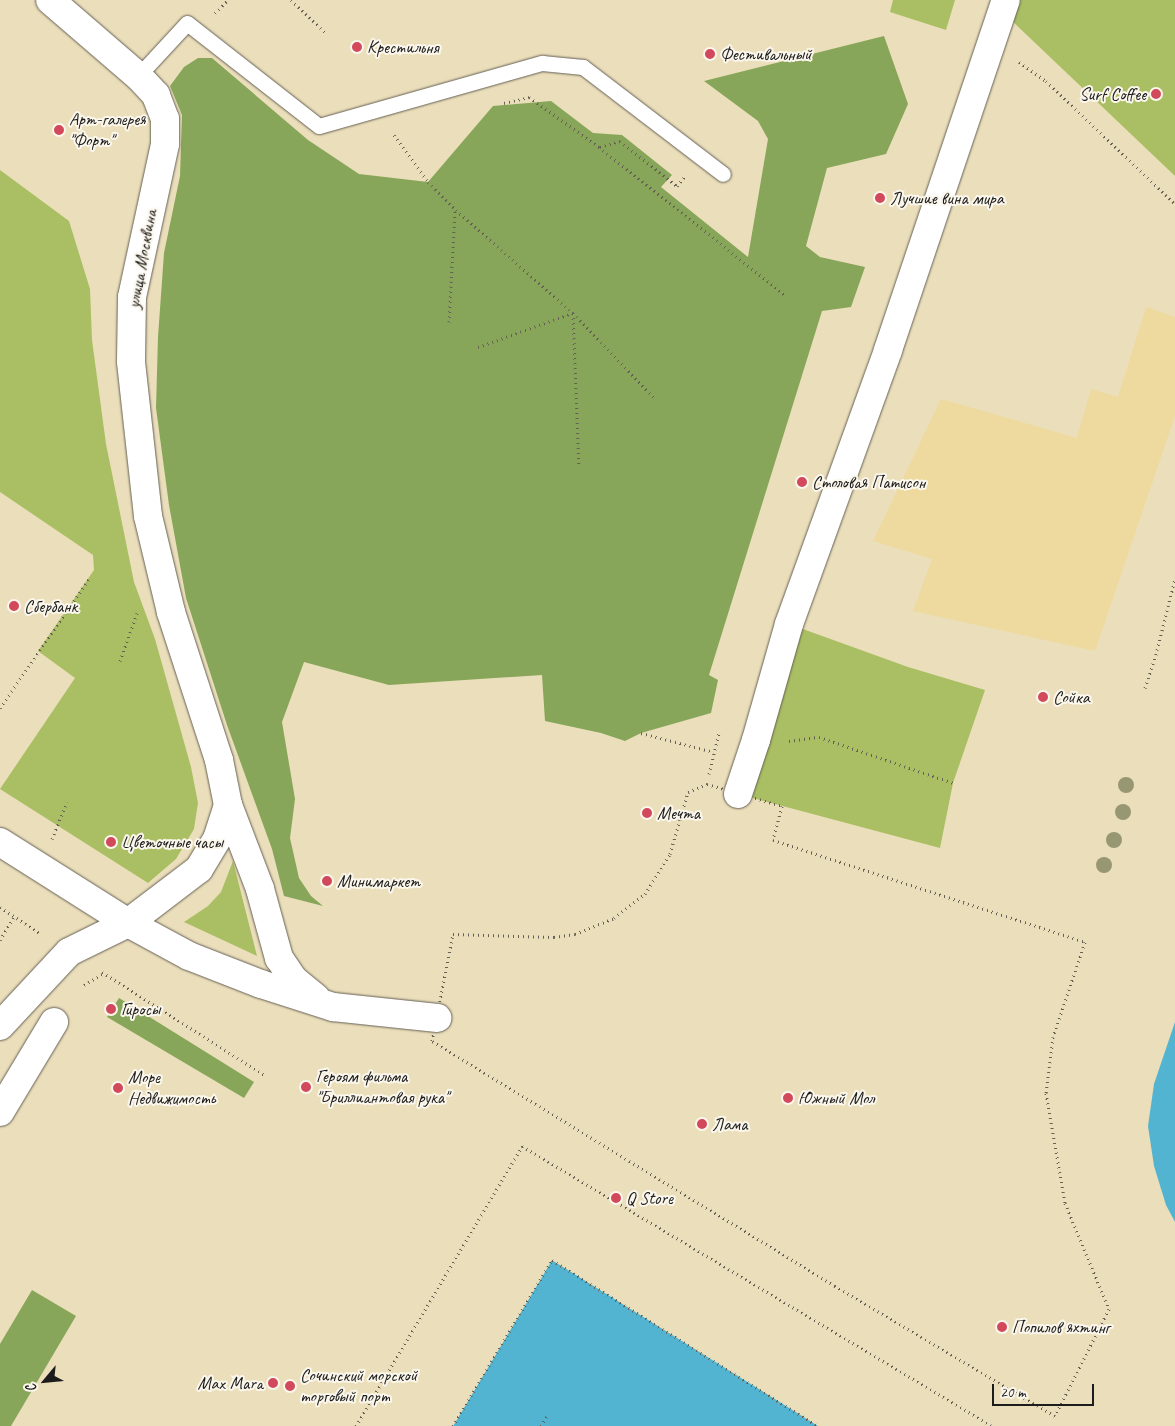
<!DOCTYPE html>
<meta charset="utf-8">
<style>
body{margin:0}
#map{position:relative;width:1175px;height:1426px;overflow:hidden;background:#ebdebb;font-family:Caveat,sans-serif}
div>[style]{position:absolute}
.green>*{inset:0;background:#aabf63}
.forest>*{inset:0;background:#87a659}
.sand>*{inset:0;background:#eeda9e}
.water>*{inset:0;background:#52b4d0}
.pier>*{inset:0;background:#ebdebb}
.path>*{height:3px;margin-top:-1.5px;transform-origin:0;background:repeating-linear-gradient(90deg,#646054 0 1px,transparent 0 5px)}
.roads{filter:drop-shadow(0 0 1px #646054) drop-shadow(0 0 1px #646054)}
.lane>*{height:15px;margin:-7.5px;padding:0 7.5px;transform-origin:7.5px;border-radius:7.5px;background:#fff}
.street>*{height:28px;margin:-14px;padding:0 14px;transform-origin:14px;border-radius:14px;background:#fff}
.secondary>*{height:28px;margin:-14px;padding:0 14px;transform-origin:14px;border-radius:14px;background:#fff}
.trees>*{width:16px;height:16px;margin:-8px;border-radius:50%;background:#989773}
.dots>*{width:14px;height:14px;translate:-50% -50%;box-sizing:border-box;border:2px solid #fbf7ec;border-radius:50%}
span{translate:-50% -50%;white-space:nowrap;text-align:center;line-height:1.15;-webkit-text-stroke:4px #fbf7ec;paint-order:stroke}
.poi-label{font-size:18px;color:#1c1c1c}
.left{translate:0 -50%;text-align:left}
.right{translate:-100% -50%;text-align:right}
.street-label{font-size:18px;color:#1c1c1c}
.north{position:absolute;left:20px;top:1356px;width:50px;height:50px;-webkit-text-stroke:4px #fbf7ec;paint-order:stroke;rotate:242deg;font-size:14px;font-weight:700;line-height:20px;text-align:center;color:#1c1c1c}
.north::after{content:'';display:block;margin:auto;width:18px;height:22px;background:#1c1c1c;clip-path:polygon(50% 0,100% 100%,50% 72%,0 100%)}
.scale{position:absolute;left:992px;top:1384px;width:102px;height:22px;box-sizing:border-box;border:2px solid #1c1c1c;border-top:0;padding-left:6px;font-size:15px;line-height:18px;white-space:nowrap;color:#1c1c1c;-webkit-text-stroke:4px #fbf7ec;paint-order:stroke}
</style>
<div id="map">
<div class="green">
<i style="clip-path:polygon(893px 0,955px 0,946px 30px,890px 12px)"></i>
<i style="clip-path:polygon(1015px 0,1175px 0,1175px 176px,1009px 18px)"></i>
<i style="clip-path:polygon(0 170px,69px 221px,90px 289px,92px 340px,106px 444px,134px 582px,155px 639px,191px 767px,198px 803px,194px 829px,176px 859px,148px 883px,0 789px,75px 678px,38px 651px,94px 570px,93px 555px,0 492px)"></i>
<i style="clip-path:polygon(789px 624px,908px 667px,985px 690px,953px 783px,940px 848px,738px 794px)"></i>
<i style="clip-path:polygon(233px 861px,257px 956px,184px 922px,208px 906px,221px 892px)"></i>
</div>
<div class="forest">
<i style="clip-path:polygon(884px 36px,908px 104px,886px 154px,827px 168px,806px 246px,820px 257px,865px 267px,851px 307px,822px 311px,709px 675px,718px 680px,711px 713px,641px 733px,625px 741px,601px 733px,545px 721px,542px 675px,389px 685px,304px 662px,282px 722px,295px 799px,290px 838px,299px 878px,311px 896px,323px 906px,284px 896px,272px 849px,227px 725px,186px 598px,169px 505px,156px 408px,158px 337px,164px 253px,180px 176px,182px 115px,170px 86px,184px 67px,198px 58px,212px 58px,308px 140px,359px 174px,428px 182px,493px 106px,551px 101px,593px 133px,622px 135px,672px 175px,661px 187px,748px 257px,768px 139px,758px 121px,704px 81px)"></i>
<i style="clip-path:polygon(119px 998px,254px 1082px,244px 1098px,107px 1017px)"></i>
<i style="clip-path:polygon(32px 1290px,76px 1316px,11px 1426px,0 1426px,0 1344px)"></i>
</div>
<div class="sand">
<i style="clip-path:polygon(1146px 307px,1175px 317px,1175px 416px,1095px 651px,913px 611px,932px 559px,873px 541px,941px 399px,1077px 438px,1091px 389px,1118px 397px)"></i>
</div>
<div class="water">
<i style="clip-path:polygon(1175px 1022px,1175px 1222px,1166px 1205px,1154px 1166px,1148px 1126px,1154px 1084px)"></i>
<i style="clip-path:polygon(552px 1260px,818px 1426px,453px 1426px)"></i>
</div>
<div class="pier">
<i style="clip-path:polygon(552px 1257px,819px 1424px,821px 1426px,552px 1260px,453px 1426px,450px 1426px)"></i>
</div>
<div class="path">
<i style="left:291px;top:0;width:50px;rotate:43.4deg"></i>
<i style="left:215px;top:13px;width:18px;rotate:-45deg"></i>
<i style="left:1019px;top:62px;width:33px;rotate:35deg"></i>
<i style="left:1046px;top:81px;width:178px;rotate:43.6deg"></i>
<i style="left:504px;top:103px;width:26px;rotate:-13deg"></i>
<i style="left:529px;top:97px;width:86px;rotate:35.5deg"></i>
<i style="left:599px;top:147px;width:239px;rotate:38.5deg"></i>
<i style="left:394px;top:135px;width:58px;rotate:54.1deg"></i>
<i style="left:428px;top:182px;width:40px;rotate:45deg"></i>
<i style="left:456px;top:210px;width:156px;rotate:41.4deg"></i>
<i style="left:573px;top:313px;width:120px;rotate:46.3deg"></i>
<i style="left:600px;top:147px;width:21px;rotate:-17deg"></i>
<i style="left:620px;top:141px;width:73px;rotate:38.3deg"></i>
<i style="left:677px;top:186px;width:13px;rotate:-51deg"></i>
<i style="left:449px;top:322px;width:111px;rotate:-86.9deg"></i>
<i style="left:478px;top:347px;width:101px;rotate:-19.7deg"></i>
<i style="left:573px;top:313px;width:153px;rotate:87.8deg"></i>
<i style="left:120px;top:661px;width:51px;rotate:-70.5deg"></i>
<i style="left:1145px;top:688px;width:40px;rotate:-72deg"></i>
<i style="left:1157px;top:650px;width:73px;rotate:-75.8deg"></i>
<i style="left:0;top:708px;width:157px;rotate:-55.4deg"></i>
<i style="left:641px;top:733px;width:75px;rotate:14.6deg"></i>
<i style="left:789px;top:741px;width:30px;rotate:-8deg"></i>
<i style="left:819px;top:737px;width:142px;rotate:18.9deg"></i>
<i style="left:709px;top:774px;width:42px;rotate:-76.3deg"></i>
<i style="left:707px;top:784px;width:78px;rotate:16.3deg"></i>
<i style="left:782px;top:806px;width:35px;rotate:105deg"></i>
<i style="left:773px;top:840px;width:328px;rotate:18.1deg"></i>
<i style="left:1085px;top:942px;width:100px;rotate:108.6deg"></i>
<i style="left:1053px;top:1037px;width:56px;rotate:97.1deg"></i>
<i style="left:1046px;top:1093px;width:112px;rotate:80.2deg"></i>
<i style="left:1065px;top:1203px;width:115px;rotate:67.5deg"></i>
<i style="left:1109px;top:1309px;width:120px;rotate:116.8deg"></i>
<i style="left:1055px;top:1416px;width:256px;rotate:-149.4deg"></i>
<i style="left:835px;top:1286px;width:472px;rotate:-148.7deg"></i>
<i style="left:432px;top:1041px;width:109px;rotate:-78.9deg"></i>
<i style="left:453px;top:934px;width:101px;rotate:1.7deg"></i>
<i style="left:554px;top:937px;width:21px;rotate:-8deg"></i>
<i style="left:575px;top:934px;width:42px;rotate:-22.3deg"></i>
<i style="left:614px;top:918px;width:39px;rotate:-38deg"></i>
<i style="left:645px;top:894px;width:47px;rotate:-58deg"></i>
<i style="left:670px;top:854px;width:65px;rotate:-73.8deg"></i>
<i style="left:688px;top:792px;width:21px;rotate:-23deg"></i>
<i style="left:52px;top:839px;width:40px;rotate:-68deg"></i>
<i style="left:0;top:907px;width:49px;rotate:33.4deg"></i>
<i style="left:0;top:940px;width:27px;rotate:-59deg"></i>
<i style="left:102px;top:972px;width:192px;rotate:32.4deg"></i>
<i style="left:84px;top:985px;width:21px;rotate:-31deg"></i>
<i style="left:356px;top:1426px;width:326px;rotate:-59.3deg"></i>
<i style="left:522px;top:1146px;width:547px;rotate:30.78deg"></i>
<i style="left:453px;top:1426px;width:193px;rotate:-59.2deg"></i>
<i style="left:552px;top:1260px;width:314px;rotate:32deg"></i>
<i style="left:541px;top:1426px;width:12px;rotate:-59deg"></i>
</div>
<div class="roads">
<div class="lane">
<i style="left:138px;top:76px;width:72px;rotate:-47.2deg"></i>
<i style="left:187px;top:23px;width:167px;rotate:38deg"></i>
<i style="left:319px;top:126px;width:232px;rotate:-15.8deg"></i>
<i style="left:542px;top:63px;width:41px;rotate:5.6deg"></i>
<i style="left:583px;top:67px;width:176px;rotate:37.4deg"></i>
</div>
<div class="street">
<i style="left:738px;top:794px;width:57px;rotate:-71.6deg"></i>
<i style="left:756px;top:740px;width:121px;rotate:-74.1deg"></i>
<i style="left:789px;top:624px;width:291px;rotate:-70.1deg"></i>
<i style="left:888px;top:350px;width:369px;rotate:-71.4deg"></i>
<i style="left:228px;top:805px;width:90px;rotate:69.1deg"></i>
<i style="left:260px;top:889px;width:72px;rotate:74.6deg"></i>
<i style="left:279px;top:958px;width:27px;rotate:56deg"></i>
<i style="left:294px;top:980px;width:28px;rotate:39deg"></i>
<i style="left:0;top:842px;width:151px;rotate:32.3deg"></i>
<i style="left:128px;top:923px;width:69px;rotate:28.4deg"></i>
<i style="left:189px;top:956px;width:77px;rotate:21.3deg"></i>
<i style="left:261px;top:984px;width:76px;rotate:17.7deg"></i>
<i style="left:333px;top:1007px;width:105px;rotate:6deg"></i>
<i style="left:0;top:1112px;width:105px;rotate:-59deg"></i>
</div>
<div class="secondary">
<i style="left:0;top:1026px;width:101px;rotate:-47deg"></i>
<i style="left:69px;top:952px;width:66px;rotate:-26.2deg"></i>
<i style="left:128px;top:923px;width:89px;rotate:-37.3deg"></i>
<i style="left:199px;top:869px;width:35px;rotate:-59deg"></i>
<i style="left:217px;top:839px;width:36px;rotate:-72deg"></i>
<i style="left:228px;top:805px;width:46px;rotate:-101.3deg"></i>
<i style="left:219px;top:760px;width:156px;rotate:-108deg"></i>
<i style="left:171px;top:612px;width:99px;rotate:-103.5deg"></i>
<i style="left:148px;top:516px;width:156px;rotate:-96.3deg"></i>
<i style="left:131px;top:361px;width:64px;rotate:-89.1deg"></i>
<i style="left:132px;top:297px;width:157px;rotate:-77.8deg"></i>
<i style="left:165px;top:144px;width:25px;rotate:-90deg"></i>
<i style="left:165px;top:119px;width:26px;rotate:-111deg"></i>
<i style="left:156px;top:95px;width:26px;rotate:-133deg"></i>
<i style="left:138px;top:76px;width:116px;rotate:-139.2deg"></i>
</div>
</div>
<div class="trees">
<i style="left:1126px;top:785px"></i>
<i style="left:1123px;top:812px"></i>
<i style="left:1114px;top:840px"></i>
<i style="left:1104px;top:865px"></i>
</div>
<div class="dots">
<i style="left:357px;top:47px;background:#d1495b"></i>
<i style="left:710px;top:54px;background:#d1495b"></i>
<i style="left:1156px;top:94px;background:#d1495b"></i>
<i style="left:59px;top:130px;background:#d1495b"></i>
<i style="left:880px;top:198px;background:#d1495b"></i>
<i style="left:802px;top:482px;background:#d1495b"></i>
<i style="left:14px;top:606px;background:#d1495b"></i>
<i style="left:1043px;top:697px;background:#d1495b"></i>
<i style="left:647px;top:813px;background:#d1495b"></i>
<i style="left:111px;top:842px;background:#d1495b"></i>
<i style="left:327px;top:881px;background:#d1495b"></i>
<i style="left:111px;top:1009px;background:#d1495b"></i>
<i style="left:306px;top:1087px;background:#d1495b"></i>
<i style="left:118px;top:1088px;background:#d1495b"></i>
<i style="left:788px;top:1098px;background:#d1495b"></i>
<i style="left:702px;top:1124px;background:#d1495b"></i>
<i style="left:616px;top:1198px;background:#d1495b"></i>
<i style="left:1002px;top:1327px;background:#d1495b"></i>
<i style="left:273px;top:1383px;background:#d1495b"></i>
<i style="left:290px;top:1386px;background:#d1495b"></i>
</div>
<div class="poi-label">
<span class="left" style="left:367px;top:47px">Крестильня</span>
<span class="left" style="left:720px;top:54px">Фестивальный</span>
<span class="right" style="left:1146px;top:94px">Surf Coffee</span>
<span class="left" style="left:69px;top:130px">Арт-галерея<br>"Форт"</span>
<span class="left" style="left:890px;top:198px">Лучшие вина мира</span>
<span class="left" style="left:812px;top:482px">Столовая Патисон</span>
<span class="left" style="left:24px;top:606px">Сбербанк</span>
<span class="left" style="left:1053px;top:697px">Сойка</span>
<span class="left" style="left:657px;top:813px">Мечта</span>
<span class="left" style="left:121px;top:842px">Цветочные часы</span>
<span class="left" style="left:337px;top:881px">Минимаркет</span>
<span class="left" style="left:121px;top:1009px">Гиросы</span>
<span class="left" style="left:316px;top:1087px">Героям фильма<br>"Бриллиантовая рука"</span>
<span class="left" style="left:128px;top:1088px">Море<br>Недвижимость</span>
<span class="left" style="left:798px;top:1098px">Южный Мол</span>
<span class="left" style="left:712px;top:1124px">Лама</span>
<span class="left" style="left:626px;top:1198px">Q Store</span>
<span class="left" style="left:1012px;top:1327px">Попилов яхтинг</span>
<span class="left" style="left:300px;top:1386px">Сочинский морской<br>торговый порт</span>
<span class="right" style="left:263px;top:1383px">Max Mara</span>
</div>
<div class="street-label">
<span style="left:142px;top:259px;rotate:-80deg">улица Москвина</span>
</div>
<div class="north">С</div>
<div class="scale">20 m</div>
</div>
